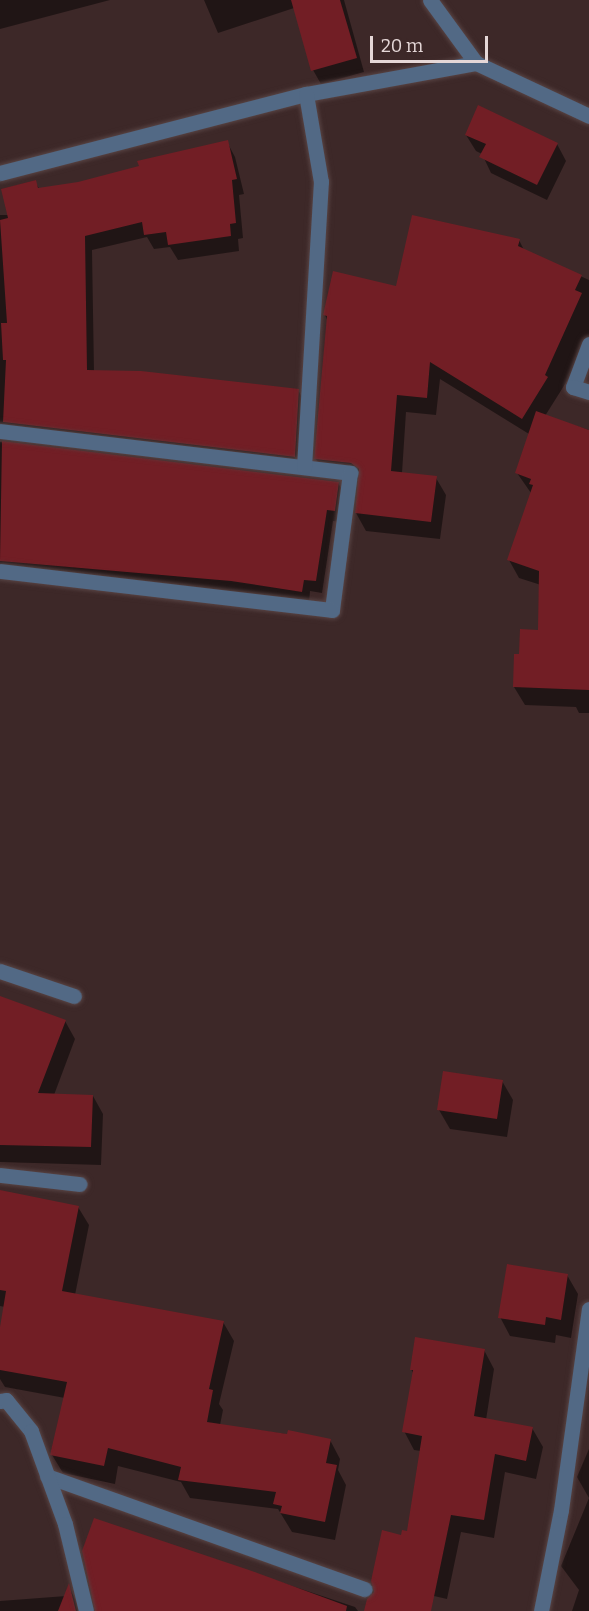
<!DOCTYPE html>
<style>
body{margin:0}
#map{position:relative;width:589px;height:1611px;overflow:hidden;background:#3d2828;font-family:Bitter,serif}
div>[style]{position:absolute}
.shadow>*{inset:0;background:#0007}
.building>*{inset:0;background:#721e25}
.roads{filter:drop-shadow(0 0 2px #584444) drop-shadow(0 0 2px #584444)}
.service>*{height:15px;margin:-7.5px;padding:0 7.5px;transform-origin:7.5px;border-radius:7.5px;background:#526985}
.minor>*{height:15px;margin:-7.5px;padding:0 7.5px;transform-origin:7.5px;border-radius:7.5px;background:#526985}
span{translate:-50% -50%;white-space:nowrap;text-align:center;line-height:1.15;-webkit-text-stroke:6px #3d2828;paint-order:stroke}
.scale{position:absolute;left:370px;top:36px;width:118px;height:27px;box-sizing:border-box;border:3px solid #e5d7d7;border-top:0;padding-left:8px;font-size:18px;line-height:21px;white-space:nowrap;color:#e5d7d7;-webkit-text-stroke:4px #3d2828;paint-order:stroke}
</style>
<div id="map">
<div class="shadow">
<i style="clip-path:polygon(0 0,110px 0,0 29px)"></i>
<i style="clip-path:polygon(204px 0,344px 0,364px 72px,321px 84px,313px 70px,294px 8px,218px 33px)"></i>
<i style="clip-path:polygon(466px 135px,557px 144px,566px 161px,547px 200px,491px 173px,482px 154px,476px 151px)"></i>
<i style="clip-path:polygon(227px 142px,235px 157px,244px 194px,239px 195px,243px 238px,238px 239px,239px 251px,178px 260px,170px 247px,154px 249px,147px 237px,92px 250px,94px 372px,298px 390px,306px 405px,302px 471px,8px 436px,0 423px,0 215px,9px 215px,35px 182px,40px 190px,78px 184px)"></i>
<i style="clip-path:polygon(519px 240px,524px 250px,589px 280px,589px 360px,572px 373px,545px 416px,589px 430px,589px 713px,579px 713px,576px 707px,525px 705px,514px 687px,521px 655px,540px 632px,541px 585px,519px 578px,509px 560px,531px 493px,517px 473px,529px 434px,440px 379px,436px 415px,406px 412px,402px 473px,436px 478px,446px 495px,440px 539px,366px 531px,356px 513px,359px 480px,326px 476px,316px 459px,328px 322px,325px 315px)"></i>
<i style="clip-path:polygon(0 442px,338px 483px,345px 495px,342px 522px,333px 521px,322px 593px,310px 591px,309px 603px,0 570px)"></i>
<i style="clip-path:polygon(0 997px,65px 1021px,75px 1039px,54px 1095px,93px 1096px,103px 1114px,101px 1165px,0 1162px)"></i>
<i style="clip-path:polygon(502px 1081px,513px 1100px,507px 1137px,450px 1129px,439px 1110px)"></i>
<i style="clip-path:polygon(0 1192px,78px 1207px,89px 1225px,75px 1295px,223px 1322px,234px 1341px,219px 1404px,223px 1410px,220px 1425px,330px 1440px,340px 1459px,338px 1470px,346px 1485px,335px 1540px,292px 1532px,278px 1509px,190px 1498px,181px 1482px,118px 1466px,115px 1484px,63px 1473px,52px 1455px,65px 1398px,5px 1387px,0 1379px,0 1335px,5px 1307px,0 1306px)"></i>
<i style="clip-path:polygon(567px 1275px,578px 1294px,571px 1338px,556px 1335px,555px 1343px,510px 1336px,500px 1317px)"></i>
<i style="clip-path:polygon(484px 1350px,494px 1369px,486px 1420px,532px 1428px,543px 1447px,536px 1479px,505px 1472px,494px 1538px,461px 1532px,447px 1599px,386px 1585px,402px 1537px,408px 1533px,421px 1451px,414px 1450px,404px 1431px,414px 1375px,411px 1369px)"></i>
<i style="clip-path:polygon(589px 1449px,589px 1498px,577px 1477px)"></i>
<i style="clip-path:polygon(589px 1498px,589px 1611px,572px 1611px,579px 1590px,561px 1566px)"></i>
<i style="clip-path:polygon(95px 1520px,355px 1607px,358px 1611px,96px 1611px)"></i>
<i style="clip-path:polygon(69px 1587px,81px 1611px,0 1611px,0 1601px,66px 1596px)"></i>
</div>
<div class="building">
<i style="clip-path:polygon(291px 0,340px 0,357px 58px,311px 71px)"></i>
<i style="clip-path:polygon(478px 105px,558px 143px,537px 185px,479px 157px,486px 144px,465px 135px)"></i>
<i style="clip-path:polygon(228px 140px,237px 179px,232px 180px,236px 223px,230px 224px,231px 236px,168px 245px,166px 232px,144px 235px,142px 222px,85px 236px,87px 370px,141px 371px,299px 389px,295px 457px,3px 422px,6px 360px,3px 360px,1px 323px,7px 323px,0 220px,8px 218px,1px 189px,36px 180px,38px 188px,78px 182px,139px 166px,137px 161px)"></i>
<i style="clip-path:polygon(412px 215px,520px 239px,518px 246px,582px 275px,575px 290px,582px 293px,545px 375px,548px 377px,522px 419px,430px 362px,427px 398px,397px 395px,391px 471px,437px 476px,431px 522px,355px 513px,359px 469px,351px 463px,314px 459px,327px 316px,323px 315px,333px 271px,396px 286px)"></i>
<i style="clip-path:polygon(536px 411px,589px 430px,589px 690px,513px 687px,514px 654px,519px 654px,520px 629px,538px 630px,539px 571px,507px 560px,533px 485px,529px 484px,531px 479px,515px 473px)"></i>
<i style="clip-path:polygon(2px 441px,339px 482px,335px 511px,327px 510px,316px 581px,304px 580px,302px 592px,231px 581px,0 561px)"></i>
<i style="clip-path:polygon(0 996px,66px 1020px,38px 1093px,93px 1095px,91px 1147px,0 1145px)"></i>
<i style="clip-path:polygon(443px 1071px,503px 1080px,497px 1119px,437px 1110px)"></i>
<i style="clip-path:polygon(0 1190px,79px 1206px,62px 1291px,224px 1321px,209px 1389px,213px 1390px,207px 1422px,287px 1434px,288px 1430px,331px 1439px,326px 1463px,337px 1465px,325px 1522px,280px 1513px,282px 1506px,273px 1504px,276px 1492px,178px 1480px,181px 1467px,108px 1448px,104px 1466px,50px 1455px,67px 1382px,0 1370px,0 1327px,6px 1291px,0 1290px)"></i>
<i style="clip-path:polygon(507px 1264px,568px 1274px,561px 1320px,546px 1317px,545px 1325px,498px 1318px)"></i>
<i style="clip-path:polygon(415px 1337px,485px 1349px,474px 1416px,533px 1427px,526px 1461px,495px 1454px,484px 1520px,451px 1515px,431px 1611px,364px 1611px,367px 1599px,374px 1592px,371px 1581px,382px 1530px,401px 1535px,402px 1530px,407px 1531px,422px 1436px,402px 1432px,413px 1370px,410px 1370px)"></i>
<i style="clip-path:polygon(94px 1518px,249px 1570px,347px 1606px,346px 1611px,95px 1611px,82px 1551px)"></i>
<i style="clip-path:polygon(69px 1583px,76px 1611px,58px 1611px)"></i>
</div>
<div class="roads">
<div class="service">
<i style="left:589px;top:344px;width:46px;rotate:110.4deg"></i>
<i style="left:573px;top:387px;width:17px;rotate:17deg"></i>
<i style="left:47px;top:1476px;width:337px;rotate:19.6deg"></i>
</div>
<div class="minor">
<i style="left:430px;top:0;width:78px;rotate:53.9deg"></i>
<i style="left:476px;top:63px;width:125px;rotate:25.1deg"></i>
<i style="left:0;top:173px;width:316px;rotate:-14.5deg"></i>
<i style="left:306px;top:94px;width:173px;rotate:-10.3deg"></i>
<i style="left:0;top:431px;width:353px;rotate:6.8deg"></i>
<i style="left:350px;top:473px;width:138px;rotate:97.5deg"></i>
<i style="left:332px;top:610px;width:334px;rotate:-173.3deg"></i>
<i style="left:304px;top:467px;width:286px;rotate:-86.6deg"></i>
<i style="left:321px;top:182px;width:89px;rotate:-99.7deg"></i>
<i style="left:0;top:971px;width:78px;rotate:18.7deg"></i>
<i style="left:0;top:1175px;width:80px;rotate:6.5deg"></i>
<i style="left:0;top:1401px;width:6px;rotate:-9deg"></i>
<i style="left:6px;top:1400px;width:40px;rotate:51deg"></i>
<i style="left:31px;top:1431px;width:99px;rotate:69.9deg"></i>
<i style="left:65px;top:1524px;width:89px;rotate:76.4deg"></i>
<i style="left:541px;top:1611px;width:103px;rotate:-78.8deg"></i>
<i style="left:561px;top:1510px;width:203px;rotate:-82.1deg"></i>
</div>
</div>
<div class="scale">20 m</div>
</div>
